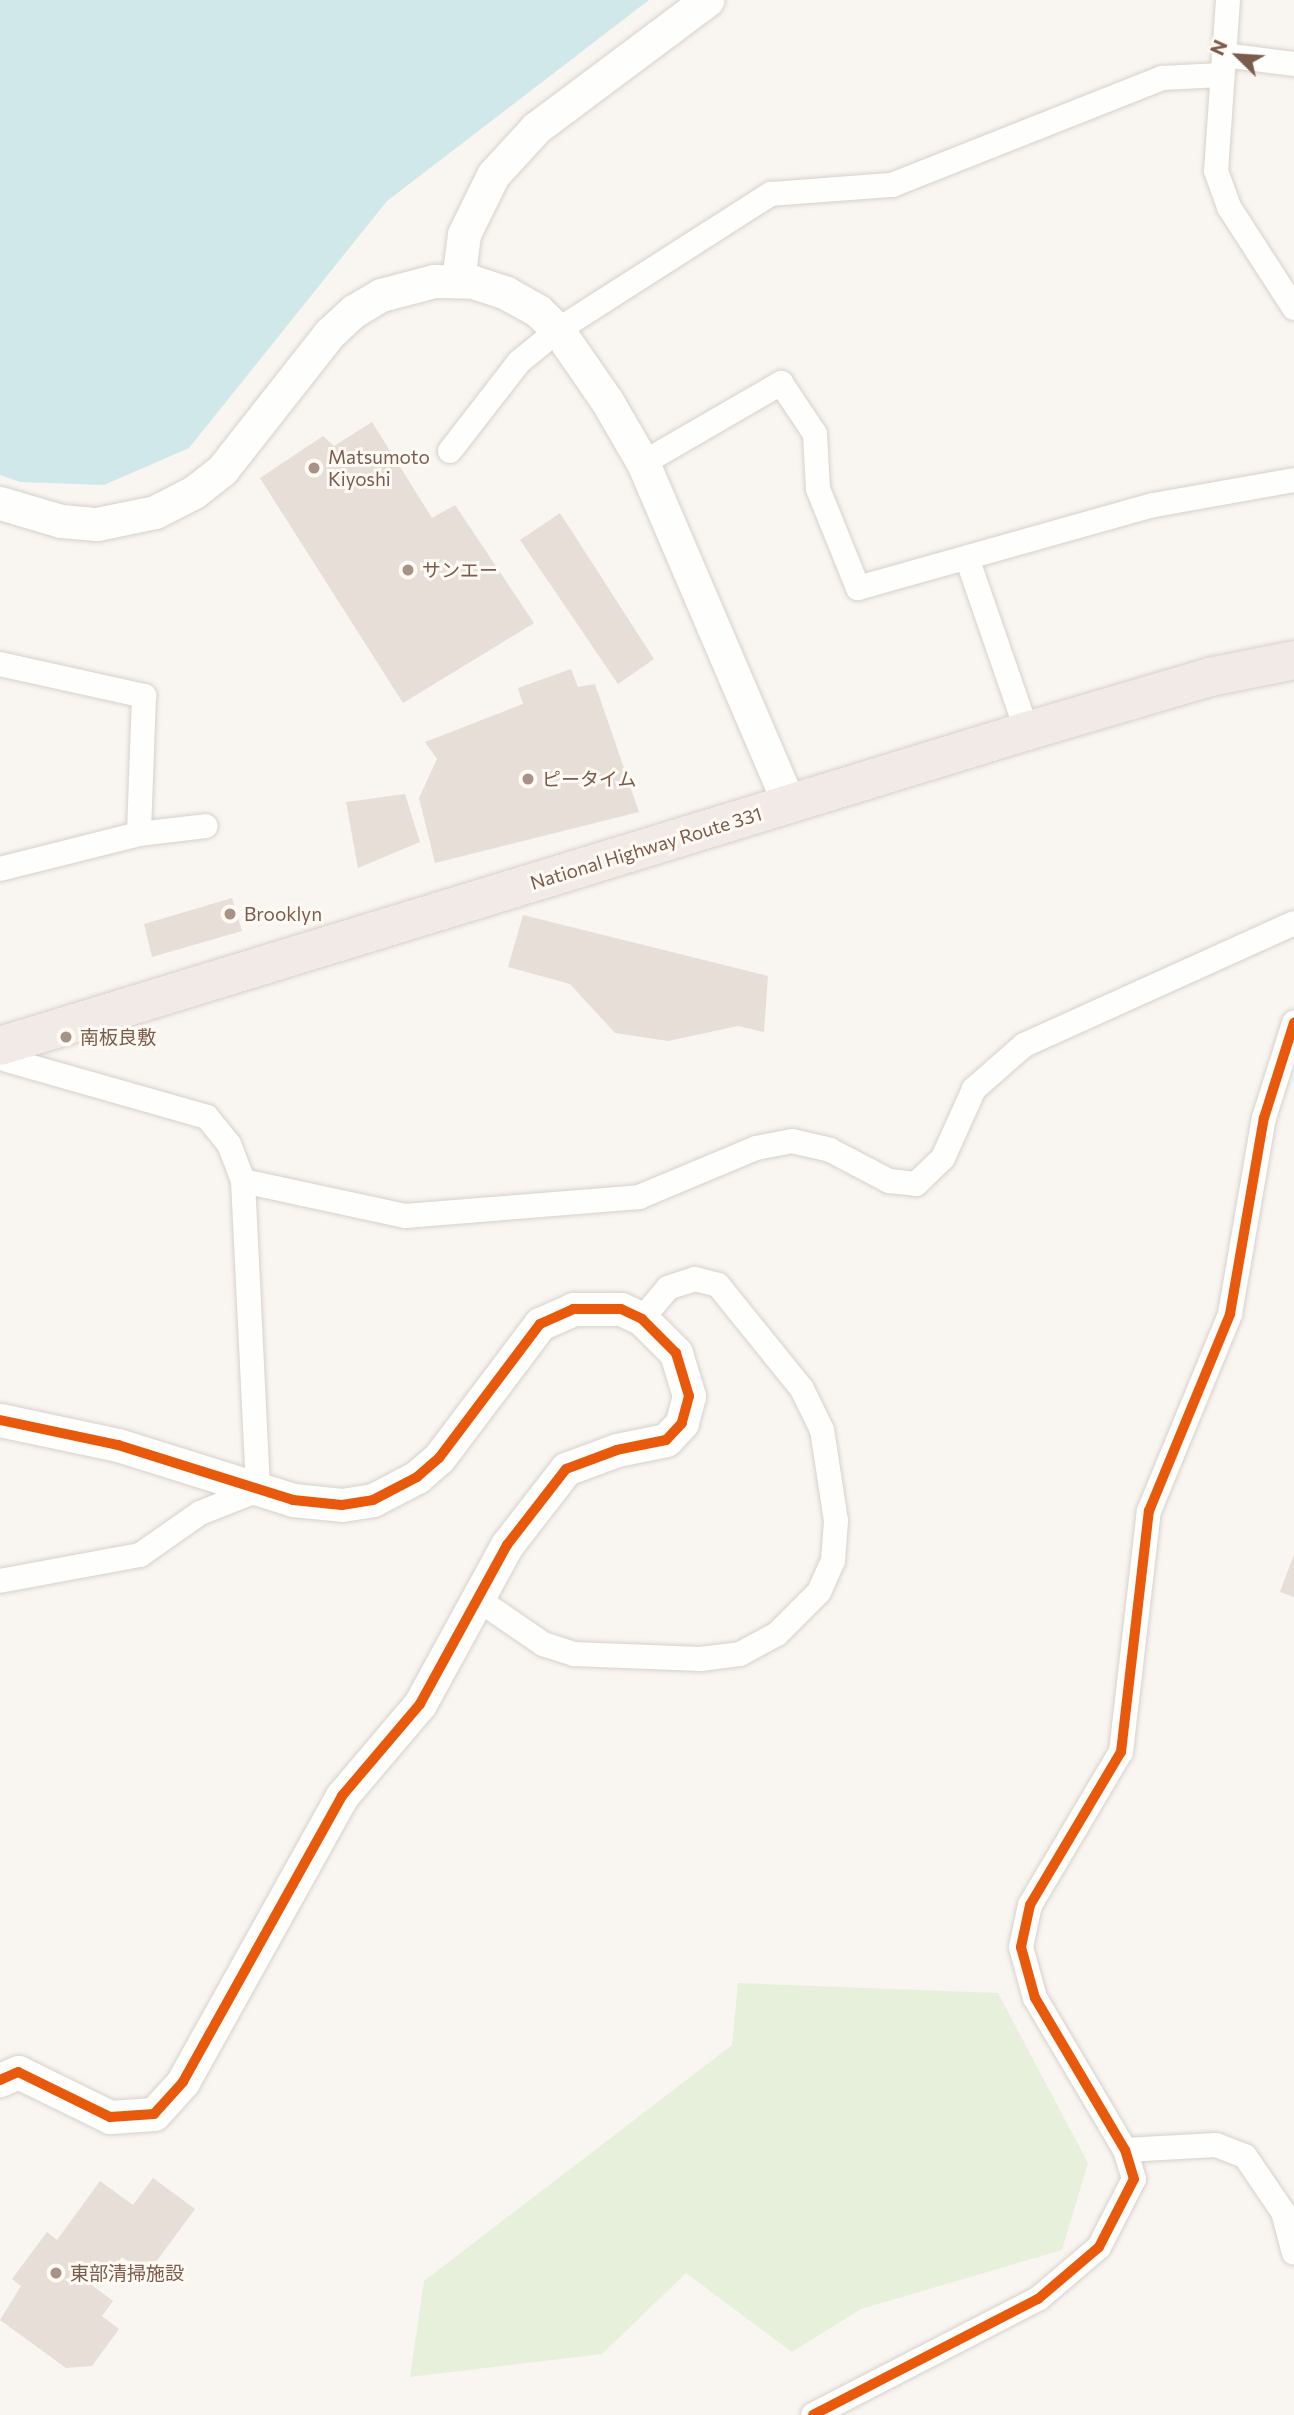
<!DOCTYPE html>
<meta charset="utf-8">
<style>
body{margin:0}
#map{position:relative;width:1294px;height:2415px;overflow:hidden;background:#f9f5f0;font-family:Commissioner,"Noto Sans JP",sans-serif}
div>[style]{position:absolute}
.green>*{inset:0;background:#e7f0db}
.water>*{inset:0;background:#d0e8ea}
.building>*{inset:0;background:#e6ded7}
.roads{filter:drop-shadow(0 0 2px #d7d1cb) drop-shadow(0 0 2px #d7d1cb)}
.street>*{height:24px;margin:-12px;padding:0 12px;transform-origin:12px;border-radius:12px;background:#fefefd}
.secondary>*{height:33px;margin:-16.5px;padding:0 16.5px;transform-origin:16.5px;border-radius:16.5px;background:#fefefd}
.highway>*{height:38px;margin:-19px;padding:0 19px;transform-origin:19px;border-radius:19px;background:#f2eae7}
.cycleway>*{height:10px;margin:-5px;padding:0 5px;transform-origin:5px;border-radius:5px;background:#e8590c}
.dots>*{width:19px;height:19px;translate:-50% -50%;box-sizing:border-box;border:4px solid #fffaf3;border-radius:50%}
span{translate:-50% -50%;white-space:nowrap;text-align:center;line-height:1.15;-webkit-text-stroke:6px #fffaf3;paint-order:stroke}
.poi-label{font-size:19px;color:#7a5c4d}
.left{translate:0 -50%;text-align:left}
.street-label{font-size:19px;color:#7a5c4d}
.north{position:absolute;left:1203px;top:21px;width:70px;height:70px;-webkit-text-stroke:5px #fffaf3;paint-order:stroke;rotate:294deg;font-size:19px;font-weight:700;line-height:28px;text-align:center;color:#7a5c4d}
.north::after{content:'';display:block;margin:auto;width:24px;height:32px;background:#7a5c4d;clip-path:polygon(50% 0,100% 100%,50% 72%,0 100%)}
</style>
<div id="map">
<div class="green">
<i style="clip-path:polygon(738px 1983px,998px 1993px,1088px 2163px,1062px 2250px,861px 2309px,792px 2352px,686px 2273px,602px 2354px,410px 2377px,424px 2281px,732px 2045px)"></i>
</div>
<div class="water">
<i style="clip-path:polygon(0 0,649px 0,387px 201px,189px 448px,104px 485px,20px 482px,0 475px)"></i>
</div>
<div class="building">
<i style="clip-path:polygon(372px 422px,432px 518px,455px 505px,534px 623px,403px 703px,260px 478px,323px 436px,334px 446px)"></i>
<i style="clip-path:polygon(560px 513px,654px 659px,618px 684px,520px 540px)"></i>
<i style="clip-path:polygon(571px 669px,578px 687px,595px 684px,639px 812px,435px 863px,419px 798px,437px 759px,425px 742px,523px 704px,518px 688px)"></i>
<i style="clip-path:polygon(405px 794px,420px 842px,358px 868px,346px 802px)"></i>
<i style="clip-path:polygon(232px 898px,242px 931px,152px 957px,144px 924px)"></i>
<i style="clip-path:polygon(523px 915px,768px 976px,764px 1032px,738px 1026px,668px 1041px,615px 1033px,570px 984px,508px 967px)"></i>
<i style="clip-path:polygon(1294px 1554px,1294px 1597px,1280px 1592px)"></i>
<i style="clip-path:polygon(153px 2178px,195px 2209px,147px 2274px,122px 2257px,111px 2272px,102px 2266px,89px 2283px,113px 2301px,102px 2316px,119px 2329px,92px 2366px,66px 2368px,0 2320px,21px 2286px,12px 2279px,47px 2232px,57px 2240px,100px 2181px,133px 2205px)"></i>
</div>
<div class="roads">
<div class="street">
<i style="left:1228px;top:0;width:171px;rotate:94deg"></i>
<i style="left:1216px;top:171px;width:38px;rotate:70deg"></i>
<i style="left:1229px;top:207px;width:120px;rotate:57.2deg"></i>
<i style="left:1224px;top:55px;width:71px;rotate:7.3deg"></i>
<i style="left:450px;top:451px;width:113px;rotate:-52.2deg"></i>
<i style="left:519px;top:362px;width:50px;rotate:-39.4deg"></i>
<i style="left:558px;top:330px;width:253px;rotate:-32.6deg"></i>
<i style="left:771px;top:194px;width:121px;rotate:-4.3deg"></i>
<i style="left:892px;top:185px;width:290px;rotate:-21.6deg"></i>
<i style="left:1162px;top:78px;width:60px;rotate:-2.9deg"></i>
<i style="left:643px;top:463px;width:160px;rotate:-30.1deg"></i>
<i style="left:781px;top:383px;width:61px;rotate:56.3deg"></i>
<i style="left:815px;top:434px;width:55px;rotate:86.9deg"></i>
<i style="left:818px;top:489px;width:107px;rotate:68deg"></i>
<i style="left:858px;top:588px;width:307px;rotate:-15.7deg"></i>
<i style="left:1154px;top:505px;width:142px;rotate:-10.1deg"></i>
<i style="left:967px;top:558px;width:183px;rotate:70.9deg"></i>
<i style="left:0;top:664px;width:148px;rotate:12.5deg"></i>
<i style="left:144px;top:696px;width:138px;rotate:92.1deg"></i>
<i style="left:139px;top:834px;width:143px;rotate:165.9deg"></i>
<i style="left:139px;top:834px;width:67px;rotate:-6.8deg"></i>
<i style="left:0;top:1058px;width:215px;rotate:15.9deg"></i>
<i style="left:207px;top:1117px;width:35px;rotate:51deg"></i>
<i style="left:229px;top:1144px;width:40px;rotate:69deg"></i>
<i style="left:243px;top:1181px;width:309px;rotate:87.2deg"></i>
<i style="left:258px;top:1490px;width:62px;rotate:158.4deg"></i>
<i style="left:200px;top:1513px;width:73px;rotate:145deg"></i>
<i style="left:140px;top:1555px;width:142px;rotate:169.5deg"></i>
<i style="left:243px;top:1181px;width:166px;rotate:12.2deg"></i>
<i style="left:405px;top:1216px;width:235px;rotate:-4.6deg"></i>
<i style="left:639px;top:1197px;width:127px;rotate:-22.7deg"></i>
<i style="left:756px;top:1148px;width:37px;rotate:-11deg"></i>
<i style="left:792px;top:1141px;width:39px;rotate:13deg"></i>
<i style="left:830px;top:1150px;width:67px;rotate:27.7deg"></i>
<i style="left:889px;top:1181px;width:27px;rotate:6deg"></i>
<i style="left:916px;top:1184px;width:37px;rotate:-44deg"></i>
<i style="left:943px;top:1158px;width:76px;rotate:-65.8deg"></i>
<i style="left:974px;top:1089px;width:67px;rotate:-41.3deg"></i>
<i style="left:1024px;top:1045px;width:296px;rotate:-24.3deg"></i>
<i style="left:479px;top:1600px;width:78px;rotate:34.5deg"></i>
<i style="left:543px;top:1644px;width:33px;rotate:18deg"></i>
<i style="left:574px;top:1654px;width:126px;rotate:2.3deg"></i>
<i style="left:700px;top:1659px;width:40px;rotate:-7.1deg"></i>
<i style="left:740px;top:1654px;width:42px;rotate:-28.4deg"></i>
<i style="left:777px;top:1634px;width:59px;rotate:-45deg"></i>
<i style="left:819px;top:1592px;width:34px;rotate:-66deg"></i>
<i style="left:833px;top:1561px;width:40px;rotate:-85.7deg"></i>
<i style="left:836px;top:1521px;width:92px;rotate:-98.7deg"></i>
<i style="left:822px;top:1430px;width:46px;rotate:-116deg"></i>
<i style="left:802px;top:1389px;width:134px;rotate:-128.9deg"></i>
<i style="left:718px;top:1285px;width:24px;rotate:-165deg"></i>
<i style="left:695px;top:1279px;width:28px;rotate:162deg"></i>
<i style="left:668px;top:1288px;width:40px;rotate:130deg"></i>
<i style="left:1125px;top:2150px;width:91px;rotate:-3.1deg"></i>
<i style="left:1216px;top:2145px;width:31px;rotate:21deg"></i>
<i style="left:1245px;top:2156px;width:68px;rotate:55.8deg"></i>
<i style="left:1283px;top:2212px;width:42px;rotate:75deg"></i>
<i style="left:813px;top:2415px;width:253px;rotate:-27.3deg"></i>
<i style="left:1038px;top:2299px;width:80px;rotate:-40.4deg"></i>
<i style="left:1099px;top:2247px;width:76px;rotate:-62.8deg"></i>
<i style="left:1134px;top:2179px;width:30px;rotate:-107deg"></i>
<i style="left:1125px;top:2150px;width:177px;rotate:-120.6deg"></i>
<i style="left:1035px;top:1998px;width:53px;rotate:-105.4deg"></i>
<i style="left:1021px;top:1947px;width:43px;rotate:-77.9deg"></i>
<i style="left:1030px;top:1905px;width:178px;rotate:-59.3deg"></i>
<i style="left:1121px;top:1752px;width:243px;rotate:-83.4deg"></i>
<i style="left:1149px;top:1511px;width:213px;rotate:-67.6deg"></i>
<i style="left:1230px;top:1314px;width:199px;rotate:-80.2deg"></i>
<i style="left:1264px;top:1118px;width:100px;rotate:-72.5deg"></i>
</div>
<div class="secondary">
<i style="left:458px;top:281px;width:47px;rotate:-82.7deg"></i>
<i style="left:464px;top:234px;width:66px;rotate:-63.8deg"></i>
<i style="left:493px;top:175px;width:64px;rotate:-47.5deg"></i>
<i style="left:536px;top:128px;width:214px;rotate:-36.8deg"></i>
<i style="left:0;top:503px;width:64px;rotate:16.4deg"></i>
<i style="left:61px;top:521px;width:36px;rotate:5deg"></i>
<i style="left:97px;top:524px;width:59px;rotate:-11.7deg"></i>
<i style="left:155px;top:512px;width:44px;rotate:-27.1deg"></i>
<i style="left:194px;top:492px;width:36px;rotate:-38deg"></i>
<i style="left:222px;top:470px;width:174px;rotate:-51.8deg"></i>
<i style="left:330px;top:333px;width:33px;rotate:-43deg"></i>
<i style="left:354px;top:311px;width:31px;rotate:-31deg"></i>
<i style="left:381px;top:295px;width:55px;rotate:-14.8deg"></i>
<i style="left:434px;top:281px;width:39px;rotate:1deg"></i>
<i style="left:473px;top:282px;width:35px;rotate:18deg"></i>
<i style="left:506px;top:293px;width:37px;rotate:29deg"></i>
<i style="left:538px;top:311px;width:28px;rotate:44deg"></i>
<i style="left:558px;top:330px;width:86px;rotate:55.4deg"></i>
<i style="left:607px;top:401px;width:72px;rotate:59.9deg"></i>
<i style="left:643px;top:463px;width:371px;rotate:66.8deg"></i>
<i style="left:0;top:1420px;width:121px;rotate:12deg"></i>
<i style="left:118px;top:1445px;width:183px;rotate:17.4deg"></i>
<i style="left:293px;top:1500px;width:49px;rotate:5.8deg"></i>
<i style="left:342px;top:1505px;width:31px;rotate:-9deg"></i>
<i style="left:373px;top:1500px;width:50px;rotate:-27.6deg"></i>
<i style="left:417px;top:1477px;width:29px;rotate:-41deg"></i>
<i style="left:439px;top:1458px;width:168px;rotate:-53deg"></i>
<i style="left:540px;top:1324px;width:36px;rotate:-24deg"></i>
<i style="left:573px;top:1309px;width:48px"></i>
<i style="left:621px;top:1309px;width:23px;rotate:25deg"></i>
<i style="left:642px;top:1319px;width:48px;rotate:45deg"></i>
<i style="left:676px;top:1353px;width:45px;rotate:73.2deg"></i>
<i style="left:689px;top:1396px;width:28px;rotate:105deg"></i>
<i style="left:682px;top:1423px;width:23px;rotate:133deg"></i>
<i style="left:666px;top:1440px;width:50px;rotate:168.5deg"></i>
<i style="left:617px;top:1450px;width:54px;rotate:159.6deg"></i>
<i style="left:566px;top:1469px;width:96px;rotate:127.8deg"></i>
<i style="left:507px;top:1545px;width:181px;rotate:118.7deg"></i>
<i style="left:420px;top:1704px;width:121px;rotate:130.3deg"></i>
<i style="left:342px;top:1796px;width:327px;rotate:119.1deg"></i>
<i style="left:183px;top:2082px;width:43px;rotate:132.2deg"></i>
<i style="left:154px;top:2114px;width:44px;rotate:176.1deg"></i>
<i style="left:110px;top:2117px;width:102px;rotate:-153.9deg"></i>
<i style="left:18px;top:2072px;width:20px;rotate:156deg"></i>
</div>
<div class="highway">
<i style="left:0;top:1046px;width:1074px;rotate:-17.05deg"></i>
<i style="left:1027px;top:731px;width:191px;rotate:-16.4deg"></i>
<i style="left:1210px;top:677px;width:86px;rotate:-11.4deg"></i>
</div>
</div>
<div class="cycleway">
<i style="left:0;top:1420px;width:121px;rotate:12deg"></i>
<i style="left:118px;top:1445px;width:183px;rotate:17.4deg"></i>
<i style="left:293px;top:1500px;width:49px;rotate:5.8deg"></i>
<i style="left:342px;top:1505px;width:31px;rotate:-9deg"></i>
<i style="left:373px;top:1500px;width:50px;rotate:-27.6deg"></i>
<i style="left:417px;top:1477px;width:29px;rotate:-41deg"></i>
<i style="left:439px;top:1458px;width:168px;rotate:-53deg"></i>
<i style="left:540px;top:1324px;width:36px;rotate:-24deg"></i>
<i style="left:573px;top:1309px;width:48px"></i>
<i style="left:621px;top:1309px;width:23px;rotate:25deg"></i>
<i style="left:642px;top:1319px;width:48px;rotate:45deg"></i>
<i style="left:676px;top:1353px;width:45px;rotate:73.2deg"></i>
<i style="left:689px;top:1396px;width:28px;rotate:105deg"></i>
<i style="left:682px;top:1423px;width:23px;rotate:133deg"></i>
<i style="left:666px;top:1440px;width:50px;rotate:168.5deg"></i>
<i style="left:617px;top:1450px;width:54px;rotate:159.6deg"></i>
<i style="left:566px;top:1469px;width:96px;rotate:127.8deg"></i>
<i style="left:507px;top:1545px;width:181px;rotate:118.7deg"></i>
<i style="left:420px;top:1704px;width:121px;rotate:130.3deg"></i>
<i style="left:342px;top:1796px;width:327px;rotate:119.1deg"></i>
<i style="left:183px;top:2082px;width:43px;rotate:132.2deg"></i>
<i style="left:154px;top:2114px;width:44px;rotate:176.1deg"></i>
<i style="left:110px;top:2117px;width:102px;rotate:-153.9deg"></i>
<i style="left:18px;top:2072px;width:20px;rotate:156deg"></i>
<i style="left:813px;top:2415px;width:253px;rotate:-27.3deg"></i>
<i style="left:1038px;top:2299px;width:80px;rotate:-40.4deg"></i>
<i style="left:1099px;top:2247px;width:76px;rotate:-62.8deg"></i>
<i style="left:1134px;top:2179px;width:30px;rotate:-107deg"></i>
<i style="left:1125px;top:2150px;width:177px;rotate:-120.6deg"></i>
<i style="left:1035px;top:1998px;width:53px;rotate:-105.4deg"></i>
<i style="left:1021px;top:1947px;width:43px;rotate:-77.9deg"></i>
<i style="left:1030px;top:1905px;width:178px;rotate:-59.3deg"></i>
<i style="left:1121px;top:1752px;width:243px;rotate:-83.4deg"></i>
<i style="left:1149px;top:1511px;width:213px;rotate:-67.6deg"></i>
<i style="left:1230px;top:1314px;width:199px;rotate:-80.2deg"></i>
<i style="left:1264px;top:1118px;width:100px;rotate:-72.5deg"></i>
</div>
<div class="dots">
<i style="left:314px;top:468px;background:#a69286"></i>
<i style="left:408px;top:570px;background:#a69286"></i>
<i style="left:528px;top:779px;background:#a69286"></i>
<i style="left:230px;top:914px;background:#a69286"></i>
<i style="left:66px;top:1037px;background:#a69286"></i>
<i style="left:56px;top:2273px;background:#a69286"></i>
</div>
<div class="poi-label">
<span class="left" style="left:328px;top:468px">Matsumoto<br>Kiyoshi</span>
<span class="left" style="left:422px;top:570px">サンエー</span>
<span class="left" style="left:542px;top:779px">ピータイム</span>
<span class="left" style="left:244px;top:914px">Brooklyn</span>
<span class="left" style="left:80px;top:1037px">南板良敷</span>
<span class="left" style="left:70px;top:2273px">東部清掃施設</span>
</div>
<div class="street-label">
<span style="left:646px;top:848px;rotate:-17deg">National Highway Route 331</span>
</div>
<div class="north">N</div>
</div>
